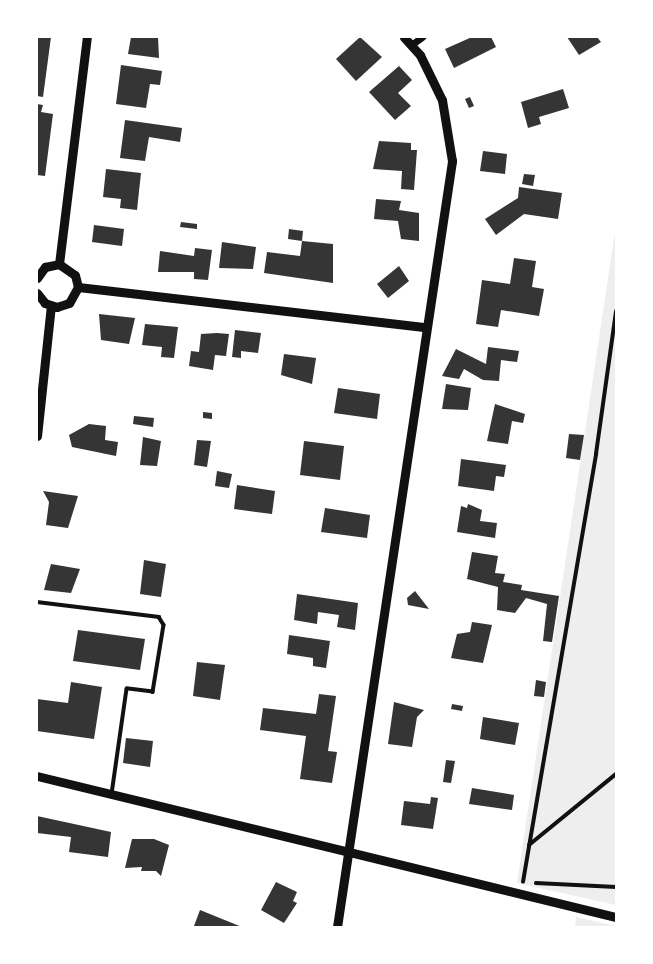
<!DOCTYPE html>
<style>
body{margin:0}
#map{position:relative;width:653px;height:964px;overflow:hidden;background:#fff;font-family:"Exo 2",sans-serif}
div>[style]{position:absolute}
.green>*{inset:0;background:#eee}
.building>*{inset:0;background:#353535}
.path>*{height:3.5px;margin:-1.75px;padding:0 1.75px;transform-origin:1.75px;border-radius:1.75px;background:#111}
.service>*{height:3.5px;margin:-1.75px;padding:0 1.75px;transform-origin:1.75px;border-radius:1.75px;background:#111}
.minor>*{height:7px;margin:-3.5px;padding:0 3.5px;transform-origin:3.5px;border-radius:3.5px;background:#111}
.tertiary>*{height:9px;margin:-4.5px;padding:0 4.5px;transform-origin:4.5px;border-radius:4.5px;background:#111}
span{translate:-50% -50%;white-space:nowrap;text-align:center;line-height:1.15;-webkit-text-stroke:7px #fff;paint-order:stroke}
.frame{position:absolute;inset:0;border:38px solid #fff;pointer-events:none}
</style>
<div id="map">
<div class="green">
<i style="clip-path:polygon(616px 225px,616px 905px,517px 883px)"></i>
<i style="clip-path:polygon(576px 917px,616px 926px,616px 927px,575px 927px)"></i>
</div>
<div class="building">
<i style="clip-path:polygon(37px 37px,51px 37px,43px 97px,37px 96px)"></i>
<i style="clip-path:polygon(131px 37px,158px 37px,159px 58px,128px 54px)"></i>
<i style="clip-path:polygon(360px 37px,382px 57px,356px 81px,336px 59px)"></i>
<i style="clip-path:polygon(472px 37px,491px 37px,496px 47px,454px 68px,445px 49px)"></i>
<i style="clip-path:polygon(567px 37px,597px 37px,601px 42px,579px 55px)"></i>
<i style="clip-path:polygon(121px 65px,162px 71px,160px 85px,150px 84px,146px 108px,116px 104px)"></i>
<i style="clip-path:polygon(399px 66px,412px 80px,398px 93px,411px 106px,395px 120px,369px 92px)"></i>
<i style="clip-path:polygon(563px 89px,569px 108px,539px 117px,541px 124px,528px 128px,521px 102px)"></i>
<i style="clip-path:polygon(470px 97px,474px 106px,469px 108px,465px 99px)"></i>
<i style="clip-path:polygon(37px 104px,43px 105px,41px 112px,53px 114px,45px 176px,37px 175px)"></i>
<i style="clip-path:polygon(125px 120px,182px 128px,180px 142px,149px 137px,145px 161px,120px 158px)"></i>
<i style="clip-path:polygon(379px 141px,411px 143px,411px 150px,417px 150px,414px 190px,401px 189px,402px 171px,373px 169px)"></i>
<i style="clip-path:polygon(483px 151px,507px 154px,505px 174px,480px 171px)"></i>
<i style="clip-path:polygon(106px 169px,141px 173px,137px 210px,120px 208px,121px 199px,103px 197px)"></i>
<i style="clip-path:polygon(524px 174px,535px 175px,533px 186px,522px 184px)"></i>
<i style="clip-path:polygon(519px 187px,562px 193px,558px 219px,524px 214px,496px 235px,485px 219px,518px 198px)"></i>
<i style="clip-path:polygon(376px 199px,401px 201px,399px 210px,419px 213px,419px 241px,401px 239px,398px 221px,374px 219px)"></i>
<i style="clip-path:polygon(181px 222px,197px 224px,197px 229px,180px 227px)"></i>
<i style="clip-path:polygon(94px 225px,124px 229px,122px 246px,92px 242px)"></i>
<i style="clip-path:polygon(289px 229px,303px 231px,302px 241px,288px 239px)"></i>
<i style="clip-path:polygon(302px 241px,333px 244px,333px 283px,264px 273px,267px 252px,300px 256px)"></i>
<i style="clip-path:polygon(222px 242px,256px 247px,253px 269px,219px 268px)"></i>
<i style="clip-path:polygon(195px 248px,212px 250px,208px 280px,194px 279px,194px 272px,158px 272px,160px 251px,194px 256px)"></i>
<i style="clip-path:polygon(514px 258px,536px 261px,532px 287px,544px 289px,539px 316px,501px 310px,498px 327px,476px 324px,482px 280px,510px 284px)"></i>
<i style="clip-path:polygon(399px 266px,409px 281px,388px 298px,377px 284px)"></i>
<i style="clip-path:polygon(99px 314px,135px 318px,129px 344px,101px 340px)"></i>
<i style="clip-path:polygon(145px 324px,178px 327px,174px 358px,161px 357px,162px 347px,142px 345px)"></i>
<i style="clip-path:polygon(235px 330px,261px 333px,258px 353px,241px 351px,241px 358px,232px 357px)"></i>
<i style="clip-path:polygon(217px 333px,229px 334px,226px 356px,215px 355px,213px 370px,189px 366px,191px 351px,199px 352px,201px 334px)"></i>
<i style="clip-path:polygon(488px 347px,519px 351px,517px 362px,501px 360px,499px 381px,483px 380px,464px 369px,459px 379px,442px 376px,456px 349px,486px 364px)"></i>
<i style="clip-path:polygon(284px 354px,316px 358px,312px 384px,281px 375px)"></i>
<i style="clip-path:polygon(446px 384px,471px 388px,468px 410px,442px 409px)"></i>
<i style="clip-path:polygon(338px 388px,380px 394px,377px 419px,334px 413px)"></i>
<i style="clip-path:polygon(495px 404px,525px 414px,523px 423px,512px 421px,508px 444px,487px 441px)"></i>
<i style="clip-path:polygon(203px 412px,212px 413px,212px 419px,203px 418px)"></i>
<i style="clip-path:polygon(134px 416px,154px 418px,153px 427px,133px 424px)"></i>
<i style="clip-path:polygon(89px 424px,106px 426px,105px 440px,118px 442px,116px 456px,72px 447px,69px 435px)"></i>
<i style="clip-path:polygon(569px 434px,584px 435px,580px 460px,566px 458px)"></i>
<i style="clip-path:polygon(143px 437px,161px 441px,157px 466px,140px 465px)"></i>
<i style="clip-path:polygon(197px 440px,211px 441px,207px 467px,194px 465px)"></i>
<i style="clip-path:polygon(304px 441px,344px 446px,340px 480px,300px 475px)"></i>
<i style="clip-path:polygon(461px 459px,506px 465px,504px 477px,496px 476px,494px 491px,458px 486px)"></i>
<i style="clip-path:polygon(217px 471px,232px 474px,229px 488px,215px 486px)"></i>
<i style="clip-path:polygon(237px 485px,275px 491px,272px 514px,234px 509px)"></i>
<i style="clip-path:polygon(43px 491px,78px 496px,68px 528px,46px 525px,49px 502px)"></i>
<i style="clip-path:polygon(468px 504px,482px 510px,480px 521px,497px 523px,495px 538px,457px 532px,461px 506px,467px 508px)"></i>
<i style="clip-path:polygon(325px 508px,370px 515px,367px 538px,321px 532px)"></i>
<i style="clip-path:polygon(472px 552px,498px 556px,495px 573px,505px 574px,503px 582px,522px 585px,521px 590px,559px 596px,552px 642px,543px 641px,547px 604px,526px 598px,515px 613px,497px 610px,498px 587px,467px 579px)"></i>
<i style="clip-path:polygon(144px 560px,166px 564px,161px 597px,140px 594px)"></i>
<i style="clip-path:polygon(51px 564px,80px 569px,71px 593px,44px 590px)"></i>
<i style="clip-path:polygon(415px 591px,429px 609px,408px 605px,407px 598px)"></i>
<i style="clip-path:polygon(297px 594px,358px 603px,355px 630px,337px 627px,339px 615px,318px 612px,317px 624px,294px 620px)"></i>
<i style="clip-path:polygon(472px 622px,492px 625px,483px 663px,451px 658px,457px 634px,470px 632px)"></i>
<i style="clip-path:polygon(78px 630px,145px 639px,140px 670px,73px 661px)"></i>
<i style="clip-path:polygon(289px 635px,330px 641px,326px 668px,313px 666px,313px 658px,287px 654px)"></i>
<i style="clip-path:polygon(197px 662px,225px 665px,220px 700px,193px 696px)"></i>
<i style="clip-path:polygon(536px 680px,546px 682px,544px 697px,534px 696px)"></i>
<i style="clip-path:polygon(71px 682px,102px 687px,94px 739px,37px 731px,37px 699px,68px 703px)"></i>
<i style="clip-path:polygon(319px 694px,336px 696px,328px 751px,337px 752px,332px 783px,300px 779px,306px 736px,260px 730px,263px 708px,316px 714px)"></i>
<i style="clip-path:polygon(394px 702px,424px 710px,417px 717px,412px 747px,388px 744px)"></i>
<i style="clip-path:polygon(452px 704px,463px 706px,462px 711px,451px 709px)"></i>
<i style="clip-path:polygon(483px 717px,519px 723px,515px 745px,480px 739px)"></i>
<i style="clip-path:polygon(126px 738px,153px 741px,150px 767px,123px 763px)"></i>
<i style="clip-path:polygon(446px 760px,455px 761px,451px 783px,443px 782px)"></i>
<i style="clip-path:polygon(472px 788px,514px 795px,512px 810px,469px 804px)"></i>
<i style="clip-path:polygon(431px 797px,438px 798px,433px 829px,401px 825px,404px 801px,430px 804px)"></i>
<i style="clip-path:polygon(37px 816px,111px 832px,108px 857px,69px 852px,71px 837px,37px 833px)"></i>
<i style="clip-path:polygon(132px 839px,154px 839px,169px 845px,161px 876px,156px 871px,141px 871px,142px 867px,125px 868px)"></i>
<i style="clip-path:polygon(276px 882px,297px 892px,293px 901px,297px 903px,284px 923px,261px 910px)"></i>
<i style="clip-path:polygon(200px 910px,242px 927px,194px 926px)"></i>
</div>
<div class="path">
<i style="left:529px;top:845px;width:112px;rotate:-39.2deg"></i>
<i style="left:523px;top:882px;width:434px;rotate:-80.3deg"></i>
<i style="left:596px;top:454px;width:144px;rotate:-82deg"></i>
<i style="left:536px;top:883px;width:80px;rotate:2.9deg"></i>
</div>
<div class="service">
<i style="left:37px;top:602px;width:123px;rotate:7deg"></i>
<i style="left:159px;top:617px;width:9px;rotate:58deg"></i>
<i style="left:164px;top:625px;width:68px;rotate:99.3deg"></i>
<i style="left:153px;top:692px;width:26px;rotate:-173deg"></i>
<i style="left:127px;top:689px;width:106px;rotate:98.1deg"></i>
</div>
<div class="minor">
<i style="left:411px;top:45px;width:14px;rotate:-36deg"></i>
</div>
<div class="tertiary">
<i style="left:59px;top:264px;width:229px;rotate:-83deg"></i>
<i style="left:37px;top:278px;width:14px;rotate:-54deg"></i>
<i style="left:45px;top:267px;width:14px;rotate:-12deg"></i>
<i style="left:59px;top:264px;width:19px;rotate:35deg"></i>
<i style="left:75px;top:275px;width:12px;rotate:76deg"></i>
<i style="left:78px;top:287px;width:18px;rotate:119deg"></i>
<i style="left:69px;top:303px;width:13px;rotate:162deg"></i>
<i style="left:57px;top:307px;width:13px;rotate:-162deg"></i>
<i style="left:45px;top:303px;width:13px;rotate:-129deg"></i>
<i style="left:78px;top:287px;width:350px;rotate:6.6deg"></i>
<i style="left:37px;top:436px;width:131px;rotate:-83.9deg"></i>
<i style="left:37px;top:776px;width:596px;rotate:13.69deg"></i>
<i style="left:337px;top:927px;width:775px;rotate:-81.46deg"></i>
<i style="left:452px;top:161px;width:62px;rotate:-99.3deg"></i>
<i style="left:442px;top:100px;width:50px;rotate:-116.1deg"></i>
<i style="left:420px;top:55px;width:24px;rotate:-132deg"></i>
</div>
<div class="frame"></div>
</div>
